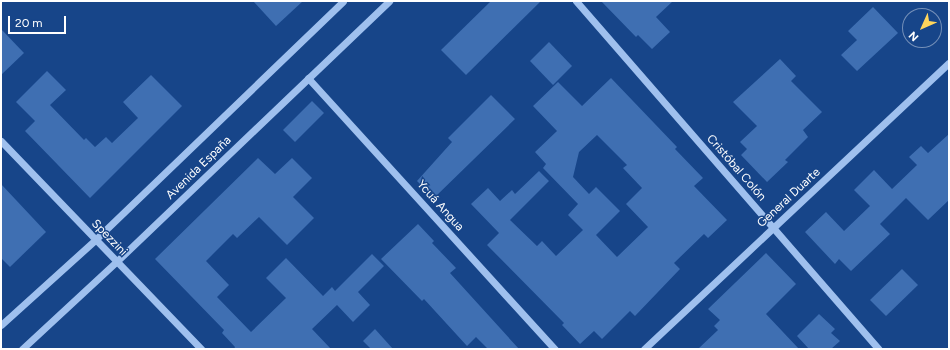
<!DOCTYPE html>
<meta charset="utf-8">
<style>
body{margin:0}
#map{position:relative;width:950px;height:350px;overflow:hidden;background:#174589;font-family:Figtree,sans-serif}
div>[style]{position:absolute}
.building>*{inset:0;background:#3f6fb2}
.minor>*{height:7px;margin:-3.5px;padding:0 3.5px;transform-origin:3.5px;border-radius:3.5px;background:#9fc0ee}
span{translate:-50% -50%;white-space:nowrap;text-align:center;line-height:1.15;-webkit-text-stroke:3px #174589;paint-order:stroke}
.street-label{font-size:12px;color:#fff}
.frame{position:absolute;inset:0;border:2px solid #fff;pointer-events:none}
.north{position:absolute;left:902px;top:8px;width:40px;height:40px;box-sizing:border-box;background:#174589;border:1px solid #748fb8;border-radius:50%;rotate:225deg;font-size:11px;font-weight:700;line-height:16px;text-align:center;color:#fff}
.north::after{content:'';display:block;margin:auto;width:14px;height:18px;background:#ffd55c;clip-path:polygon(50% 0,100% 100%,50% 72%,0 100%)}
.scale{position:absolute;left:8px;top:16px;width:58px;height:18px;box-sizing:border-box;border:2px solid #fff;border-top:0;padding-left:5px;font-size:12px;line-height:14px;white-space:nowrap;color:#fff;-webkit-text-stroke:3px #174589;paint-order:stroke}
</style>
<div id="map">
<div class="building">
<i style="clip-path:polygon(253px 1px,303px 1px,276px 26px)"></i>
<i style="clip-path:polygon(491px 1px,541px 1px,466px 75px,441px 50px)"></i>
<i style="clip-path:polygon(601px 1px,673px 1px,656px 17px,670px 32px,652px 49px,638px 35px,636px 37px)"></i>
<i style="clip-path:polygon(873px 7px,898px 33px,857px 71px,841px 55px,857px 40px,848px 31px)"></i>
<i style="clip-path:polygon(1px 29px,24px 53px,1px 75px)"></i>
<i style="clip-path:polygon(549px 42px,572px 66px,553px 85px,530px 61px)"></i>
<i style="clip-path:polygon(780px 59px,796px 76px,791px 81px,822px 112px,803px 130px,808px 137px,785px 160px,788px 162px,767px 182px,741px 155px,747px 149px,740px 142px,757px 126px,733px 102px)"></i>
<i style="clip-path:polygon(47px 71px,66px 90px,50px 105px,84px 140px,86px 138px,95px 147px,106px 137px,112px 143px,138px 118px,123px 102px,151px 75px,182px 106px,90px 198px,25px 131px,35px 121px,16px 102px)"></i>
<i style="clip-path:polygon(evenodd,611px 78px,677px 147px,675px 149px,703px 178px,694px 186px,727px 220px,708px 238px,704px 234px,674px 263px,680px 269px,635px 316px,630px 311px,602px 339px,594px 331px,580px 344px,562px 325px,564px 323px,487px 245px,499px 233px,471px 204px,488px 188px,500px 201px,512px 190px,515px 194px,539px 171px,549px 181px,510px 220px,537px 246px,542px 241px,556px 256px,583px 230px,568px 215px,578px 204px,543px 168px,546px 164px,535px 152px,557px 131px,533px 106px,558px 82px,582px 106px,611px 78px,597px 135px,627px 165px,623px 168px,642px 188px,626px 204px,648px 227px,617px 257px,596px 235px,620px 211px,596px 187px,589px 194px,573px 177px,579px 152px,597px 135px)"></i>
<i style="clip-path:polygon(491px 95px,515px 119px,434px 198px,417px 181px,452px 142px,448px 138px)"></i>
<i style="clip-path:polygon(312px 101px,324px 113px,295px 142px,283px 130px)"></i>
<i style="clip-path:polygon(949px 134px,949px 200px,928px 220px,906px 198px,880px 224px,890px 234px,851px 271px,839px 259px,835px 264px,805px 232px,826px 212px,844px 231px,870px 206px,854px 190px,874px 170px,892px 189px,917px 165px,909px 157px,921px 146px,928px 153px)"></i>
<i style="clip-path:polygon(258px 158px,275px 174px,292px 158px,312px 178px,293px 197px,314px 218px,287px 245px,259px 217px,237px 238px,233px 234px,206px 261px,229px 285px,217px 297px,251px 332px,286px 298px,266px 278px,286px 258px,323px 296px,332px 287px,335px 291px,372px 254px,384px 266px,358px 292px,370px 305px,353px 322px,337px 305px,312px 329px,331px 349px,234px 349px,235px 347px,222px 333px,224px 330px,155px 259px)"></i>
<i style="clip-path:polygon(1px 184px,46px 232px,10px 267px,1px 258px)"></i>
<i style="clip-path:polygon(418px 224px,434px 241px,432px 243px,456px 268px,450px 273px,519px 349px,488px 349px,476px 337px,467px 346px,424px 299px,422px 301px,381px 259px)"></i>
<i style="clip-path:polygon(766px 253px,796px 284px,766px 314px,799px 349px,698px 349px,718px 330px,714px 326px,720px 320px,708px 309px)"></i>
<i style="clip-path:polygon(902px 269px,918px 285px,886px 316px,870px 300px)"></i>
<i style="clip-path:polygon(819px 314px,835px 329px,831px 333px,840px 341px,831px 349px,809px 349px,797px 336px)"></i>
<i style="clip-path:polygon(375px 329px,393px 349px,371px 349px,363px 341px)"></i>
</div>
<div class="minor">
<i style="left:576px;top:1px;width:461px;rotate:49deg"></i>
<i style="left:308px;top:78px;width:367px;rotate:47.7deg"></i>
<i style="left:1px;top:141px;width:289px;rotate:46.1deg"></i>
<i style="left:1px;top:325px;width:127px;rotate:-42.1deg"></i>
<i style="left:95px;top:240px;width:344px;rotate:-43.9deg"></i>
<i style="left:22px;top:349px;width:128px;rotate:-42.8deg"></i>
<i style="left:116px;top:262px;width:378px;rotate:-43.7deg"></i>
<i style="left:644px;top:349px;width:418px;rotate:-43.2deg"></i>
</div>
<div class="street-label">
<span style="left:199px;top:168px;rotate:-44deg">Avenida España</span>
<span style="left:736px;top:168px;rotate:49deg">Cristóbal Colón</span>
<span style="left:789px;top:198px;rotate:-43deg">General Duarte</span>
<span style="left:440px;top:206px;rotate:48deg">Ycuá Angua</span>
<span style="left:109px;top:238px;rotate:46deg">Spezzini</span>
</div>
<div class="frame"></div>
<div class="north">N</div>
<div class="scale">20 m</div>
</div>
